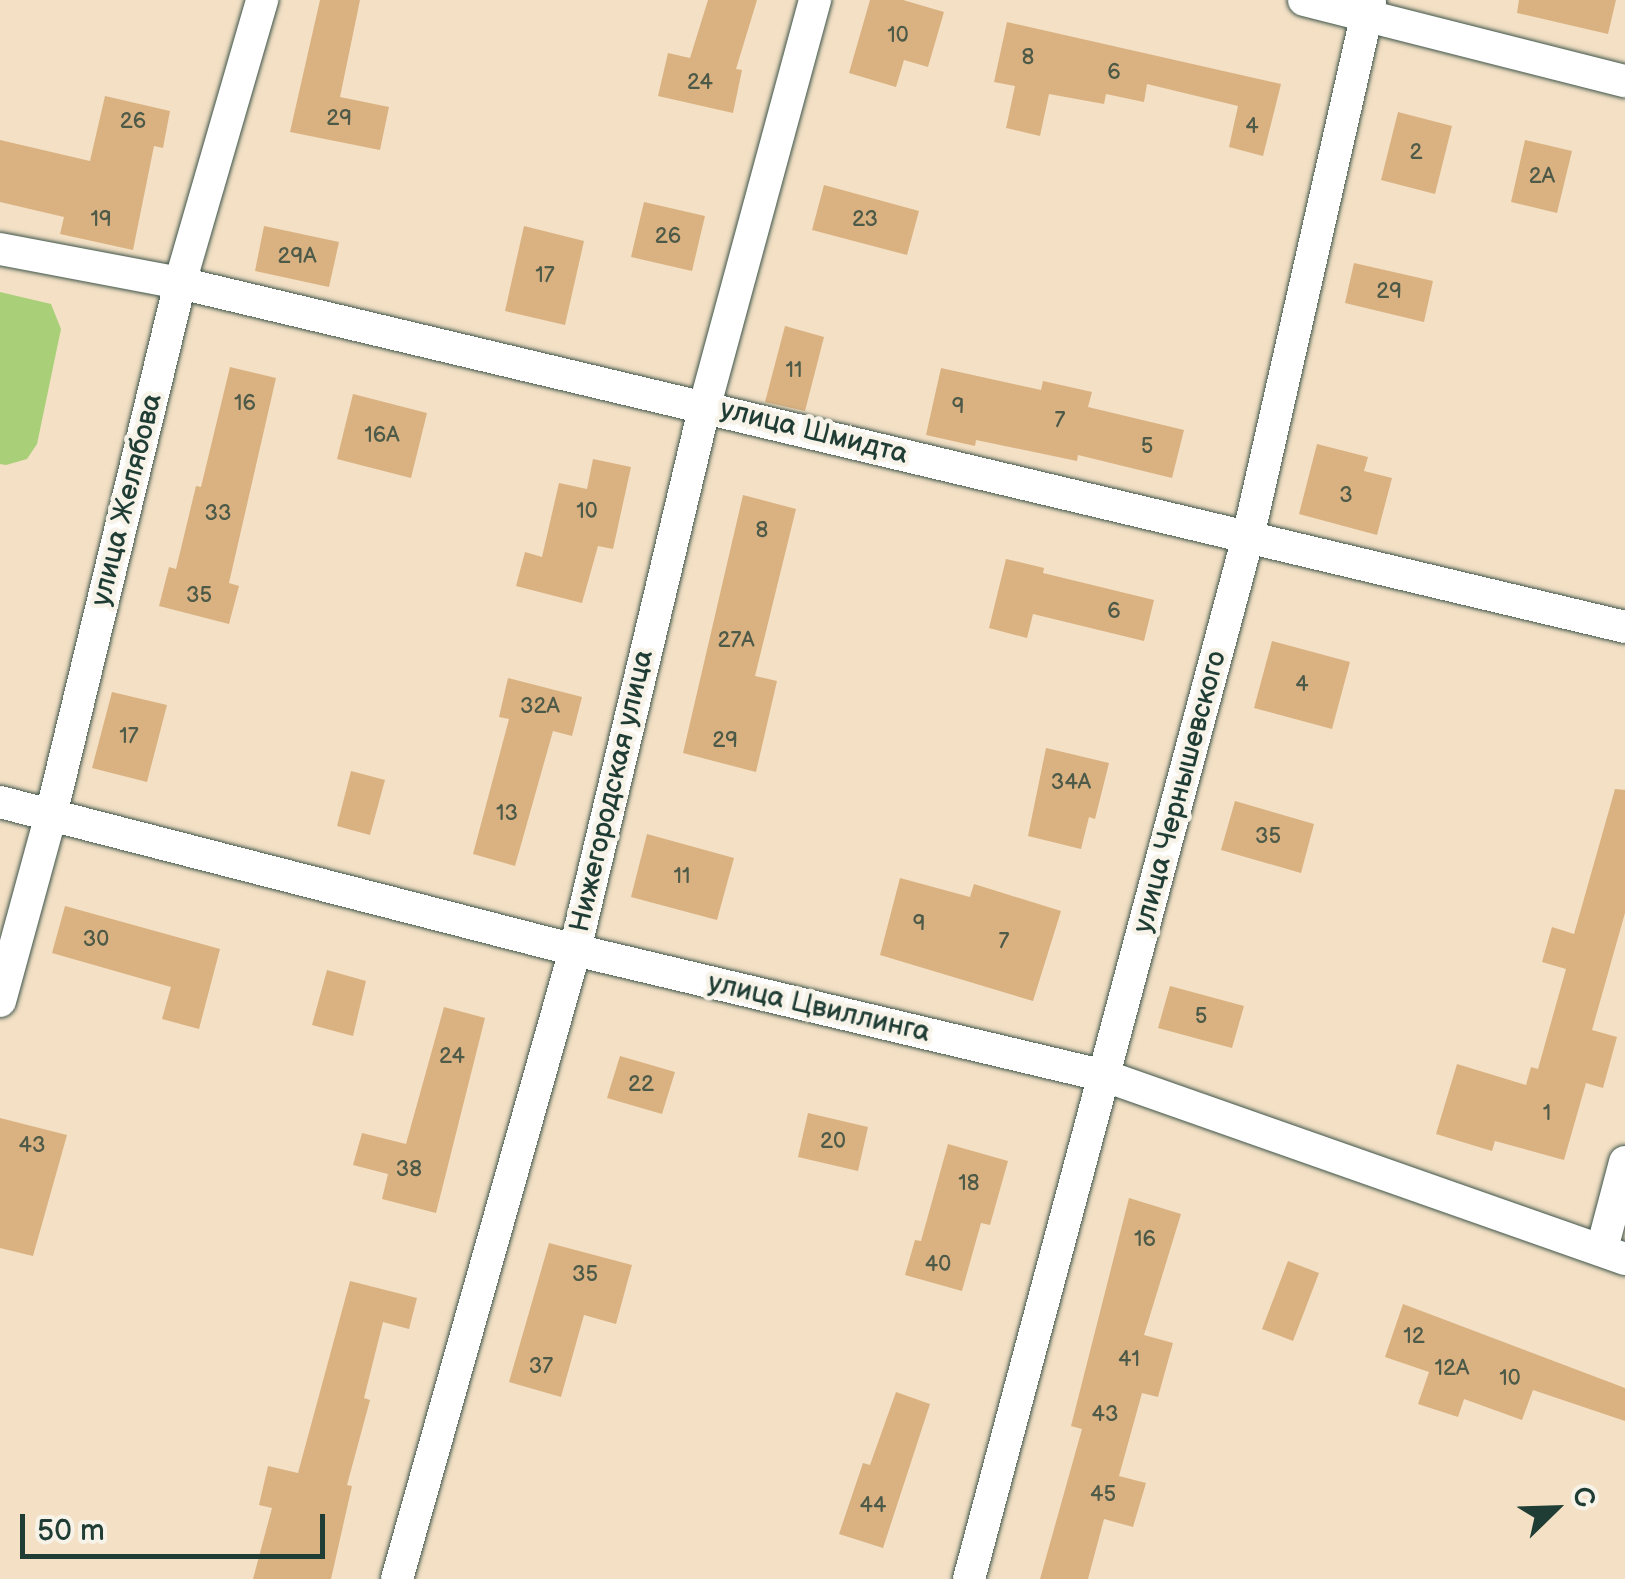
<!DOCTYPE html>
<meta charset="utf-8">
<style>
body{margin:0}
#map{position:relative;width:1625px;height:1579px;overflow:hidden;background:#f3e0c5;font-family:"Balsamiq Sans",sans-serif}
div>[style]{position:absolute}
.green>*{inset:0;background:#a9cf79}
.building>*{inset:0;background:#dab282}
.roads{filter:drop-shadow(0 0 2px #3f554a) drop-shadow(0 0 2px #3f554a)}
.street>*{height:32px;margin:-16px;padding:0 16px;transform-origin:16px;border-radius:16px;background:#fff}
span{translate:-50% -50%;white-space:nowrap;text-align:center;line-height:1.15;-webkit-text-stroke:9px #f7f3e8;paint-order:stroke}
.number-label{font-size:22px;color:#4e5a48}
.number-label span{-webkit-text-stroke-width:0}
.street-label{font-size:28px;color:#1f3d34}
.north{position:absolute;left:1505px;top:1459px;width:100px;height:100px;-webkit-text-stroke:8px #f7f3e8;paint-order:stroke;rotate:67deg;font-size:28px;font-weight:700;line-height:40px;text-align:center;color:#1f3d34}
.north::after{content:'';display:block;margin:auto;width:35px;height:45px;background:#1f3d34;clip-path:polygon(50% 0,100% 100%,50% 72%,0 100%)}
.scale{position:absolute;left:20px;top:1514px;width:305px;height:45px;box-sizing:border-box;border:5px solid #1f3d34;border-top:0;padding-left:12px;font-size:30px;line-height:35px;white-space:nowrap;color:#1f3d34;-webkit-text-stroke:8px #f7f3e8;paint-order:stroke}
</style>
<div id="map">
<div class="green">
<i style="clip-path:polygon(0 292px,51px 304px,61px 329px,37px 444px,27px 459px,6px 465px,0 464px)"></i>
</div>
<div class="building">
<i style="clip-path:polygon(320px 0,360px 0,340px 97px,389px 107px,380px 150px,290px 132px)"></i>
<i style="clip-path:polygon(708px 0,757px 0,736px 69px,742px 70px,733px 113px,658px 96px,668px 53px,690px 58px)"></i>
<i style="clip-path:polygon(870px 0,903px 0,944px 12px,928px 67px,904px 60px,896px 87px,849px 73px)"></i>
<i style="clip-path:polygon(1519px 0,1616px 0,1608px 34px,1517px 13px)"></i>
<i style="clip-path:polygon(1007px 22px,1281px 84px,1263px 156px,1229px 147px,1238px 106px,1147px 84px,1144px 102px,1106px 94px,1104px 104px,1049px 94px,1040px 136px,1006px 128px,1015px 86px,994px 82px)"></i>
<i style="clip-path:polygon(105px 96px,170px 111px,163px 148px,154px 146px,133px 250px,60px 234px,64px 217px,0 202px,0 140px,90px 161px)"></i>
<i style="clip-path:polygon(1398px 112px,1452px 126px,1435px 194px,1381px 180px)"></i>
<i style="clip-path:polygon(1525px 140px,1572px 151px,1557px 213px,1511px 202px)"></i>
<i style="clip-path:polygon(824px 185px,919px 211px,907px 255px,812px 230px)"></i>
<i style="clip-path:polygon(644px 202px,705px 216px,692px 271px,631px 257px)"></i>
<i style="clip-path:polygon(264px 226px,339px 242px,329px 287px,255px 271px)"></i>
<i style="clip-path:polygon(524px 226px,584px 241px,565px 325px,505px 311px)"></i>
<i style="clip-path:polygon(1354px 263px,1433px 281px,1424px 322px,1345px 303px)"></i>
<i style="clip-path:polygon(785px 326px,824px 337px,805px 411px,765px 402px)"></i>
<i style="clip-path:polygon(230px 367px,276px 378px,229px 583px,239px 586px,229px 624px,159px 606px,169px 567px,176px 569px,196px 486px,201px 487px)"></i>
<i style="clip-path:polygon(941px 368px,1041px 390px,1043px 381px,1092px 392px,1088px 407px,1184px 430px,1172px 478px,1078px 455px,1077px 461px,976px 440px,975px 446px,926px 435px)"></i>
<i style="clip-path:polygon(353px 394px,427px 413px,411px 478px,337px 459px)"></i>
<i style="clip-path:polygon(1317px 444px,1368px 457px,1364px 471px,1392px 478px,1377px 535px,1299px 514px)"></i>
<i style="clip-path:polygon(593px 459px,631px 467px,613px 549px,598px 546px,582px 603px,516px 586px,525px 552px,542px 557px,559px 483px,587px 489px)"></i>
<i style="clip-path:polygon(743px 495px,796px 509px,755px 676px,777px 681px,756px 772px,683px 753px)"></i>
<i style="clip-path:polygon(1006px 559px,1044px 568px,1043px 573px,1154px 600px,1144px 641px,1033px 614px,1027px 638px,989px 628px)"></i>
<i style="clip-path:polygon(1272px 641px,1350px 662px,1332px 729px,1254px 708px)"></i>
<i style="clip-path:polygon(508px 678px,582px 697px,572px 736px,553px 731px,515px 866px,473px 854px,509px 719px,499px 717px)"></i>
<i style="clip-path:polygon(112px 692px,167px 705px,147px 782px,92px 768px)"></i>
<i style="clip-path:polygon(1046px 748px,1109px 763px,1095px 819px,1089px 817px,1081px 849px,1028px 836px)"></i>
<i style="clip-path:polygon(351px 771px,385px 780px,370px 835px,337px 826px)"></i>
<i style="clip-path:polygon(1615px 789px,1625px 790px,1625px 913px,1592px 1030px,1617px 1037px,1603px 1088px,1586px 1083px,1564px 1160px,1495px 1141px,1492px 1151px,1436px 1134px,1457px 1064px,1526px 1085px,1531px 1067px,1538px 1069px,1566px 969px,1542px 962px,1552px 927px,1574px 934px)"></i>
<i style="clip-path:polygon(1235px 801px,1314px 824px,1301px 873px,1221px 850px)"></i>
<i style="clip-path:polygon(647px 834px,734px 858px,717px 920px,631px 897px)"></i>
<i style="clip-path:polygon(900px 878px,970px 897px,974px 884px,1061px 911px,1033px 1001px,880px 955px)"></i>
<i style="clip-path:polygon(65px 906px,220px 949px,199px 1029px,162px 1019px,171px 987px,52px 953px)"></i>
<i style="clip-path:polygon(327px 970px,366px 981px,353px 1036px,312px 1025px)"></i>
<i style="clip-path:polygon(1170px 986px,1244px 1006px,1232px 1048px,1158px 1028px)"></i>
<i style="clip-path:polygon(444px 1007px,485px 1018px,436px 1213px,382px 1199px,388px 1174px,353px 1165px,362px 1133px,406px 1144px)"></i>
<i style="clip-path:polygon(620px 1056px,675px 1072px,662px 1114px,607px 1098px)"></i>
<i style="clip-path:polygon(808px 1113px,868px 1127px,858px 1171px,798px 1157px)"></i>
<i style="clip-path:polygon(0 1118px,67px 1135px,33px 1256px,0 1248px)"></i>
<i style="clip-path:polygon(948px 1144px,1008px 1161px,990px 1225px,981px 1223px,962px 1291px,905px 1275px,915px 1240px,921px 1241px)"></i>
<i style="clip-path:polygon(1129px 1198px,1181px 1214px,1144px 1335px,1173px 1343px,1158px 1397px,1142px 1393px,1119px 1476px,1146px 1483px,1133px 1527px,1104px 1519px,1088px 1579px,1040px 1579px,1082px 1429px,1071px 1426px)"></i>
<i style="clip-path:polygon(549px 1243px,632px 1265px,616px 1324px,584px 1315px,561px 1397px,509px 1382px)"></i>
<i style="clip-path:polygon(1288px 1261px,1319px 1273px,1293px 1341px,1262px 1329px)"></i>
<i style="clip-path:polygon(350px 1281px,417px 1298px,409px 1329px,383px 1322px,364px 1398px,370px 1400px,347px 1485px,352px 1486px,331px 1579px,253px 1579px,272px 1508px,259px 1505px,268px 1466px,298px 1473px)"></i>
<i style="clip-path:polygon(1403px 1304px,1625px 1388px,1625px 1421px,1533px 1390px,1522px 1420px,1464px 1399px,1458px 1417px,1418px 1404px,1429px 1372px,1385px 1357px)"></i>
<i style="clip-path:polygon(896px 1392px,930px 1404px,883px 1548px,839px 1534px,863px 1463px,870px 1465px)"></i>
</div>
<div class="roads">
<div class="street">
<i style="left:1304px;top:0;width:331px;rotate:14.2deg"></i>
<i style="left:0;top:249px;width:183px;rotate:10.7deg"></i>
<i style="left:180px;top:283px;width:1485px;rotate:13.39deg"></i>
<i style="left:0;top:802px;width:594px;rotate:14.43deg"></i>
<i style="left:575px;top:950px;width:545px;rotate:13.37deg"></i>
<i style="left:1105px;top:1076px;width:551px;rotate:19.39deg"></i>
<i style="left:0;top:1001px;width:193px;rotate:-74.7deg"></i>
<i style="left:51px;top:815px;width:547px;rotate:-76.37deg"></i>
<i style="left:180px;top:283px;width:295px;rotate:-73.8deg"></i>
<i style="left:1602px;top:1249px;width:90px;rotate:-75.2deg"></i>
<i style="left:397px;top:1579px;width:654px;rotate:-74.2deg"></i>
<i style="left:575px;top:950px;width:560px;rotate:-76.58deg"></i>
<i style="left:705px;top:405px;width:420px;rotate:-74.8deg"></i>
<i style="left:969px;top:1579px;width:1079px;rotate:-75.01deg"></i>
<i style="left:1248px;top:537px;width:551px;rotate:-77.2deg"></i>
</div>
</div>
<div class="number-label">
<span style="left:898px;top:36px">10</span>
<span style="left:1028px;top:58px">8</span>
<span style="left:1114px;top:73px">6</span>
<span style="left:700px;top:83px">24</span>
<span style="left:339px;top:119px">29</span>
<span style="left:133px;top:122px">26</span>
<span style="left:1252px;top:127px">4</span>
<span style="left:1416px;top:153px">2</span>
<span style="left:1542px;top:177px">2А</span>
<span style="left:101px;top:220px">19</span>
<span style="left:865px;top:220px">23</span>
<span style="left:668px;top:237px">26</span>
<span style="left:297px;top:257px">29А</span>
<span style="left:545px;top:276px">17</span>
<span style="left:1389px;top:292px">29</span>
<span style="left:794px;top:371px">11</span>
<span style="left:245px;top:404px">16</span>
<span style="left:958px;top:407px">9</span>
<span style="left:1060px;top:421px">7</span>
<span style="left:382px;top:436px">16А</span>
<span style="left:1147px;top:447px">5</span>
<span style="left:1346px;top:496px">3</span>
<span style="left:587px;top:512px">10</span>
<span style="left:218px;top:514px">33</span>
<span style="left:762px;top:531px">8</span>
<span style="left:199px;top:596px">35</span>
<span style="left:1114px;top:612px">6</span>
<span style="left:736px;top:641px">27А</span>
<span style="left:1302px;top:685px">4</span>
<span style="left:540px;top:707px">32А</span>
<span style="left:129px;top:737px">17</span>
<span style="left:725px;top:741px">29</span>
<span style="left:1071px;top:783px">34А</span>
<span style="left:507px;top:814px">13</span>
<span style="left:1268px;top:837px">35</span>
<span style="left:682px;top:877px">11</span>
<span style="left:919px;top:924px">9</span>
<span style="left:96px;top:940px">30</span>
<span style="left:1004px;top:942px">7</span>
<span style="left:1201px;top:1017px">5</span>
<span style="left:452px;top:1057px">24</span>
<span style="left:641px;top:1085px">22</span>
<span style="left:1547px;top:1114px">1</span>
<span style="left:833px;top:1142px">20</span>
<span style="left:32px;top:1146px">43</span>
<span style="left:409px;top:1170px">38</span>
<span style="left:969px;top:1184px">18</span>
<span style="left:1145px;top:1240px">16</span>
<span style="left:938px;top:1265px">40</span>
<span style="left:585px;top:1275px">35</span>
<span style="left:1414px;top:1337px">12</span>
<span style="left:1129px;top:1360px">41</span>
<span style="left:541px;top:1367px">37</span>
<span style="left:1452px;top:1369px">12А</span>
<span style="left:1510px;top:1379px">10</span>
<span style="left:1105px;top:1415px">43</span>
<span style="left:1103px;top:1495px">45</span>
<span style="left:873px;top:1506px">44</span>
</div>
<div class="street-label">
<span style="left:814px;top:432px;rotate:14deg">улица Шмидта</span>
<span style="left:127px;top:500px;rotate:-76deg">улица Желябова</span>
<span style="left:612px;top:791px;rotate:-77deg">Нижегородская улица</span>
<span style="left:1180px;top:792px;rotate:-75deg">улица Чернышевского</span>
<span style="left:819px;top:1008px;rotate:13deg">улица Цвиллинга</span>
</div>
<div class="north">С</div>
<div class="scale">50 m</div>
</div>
